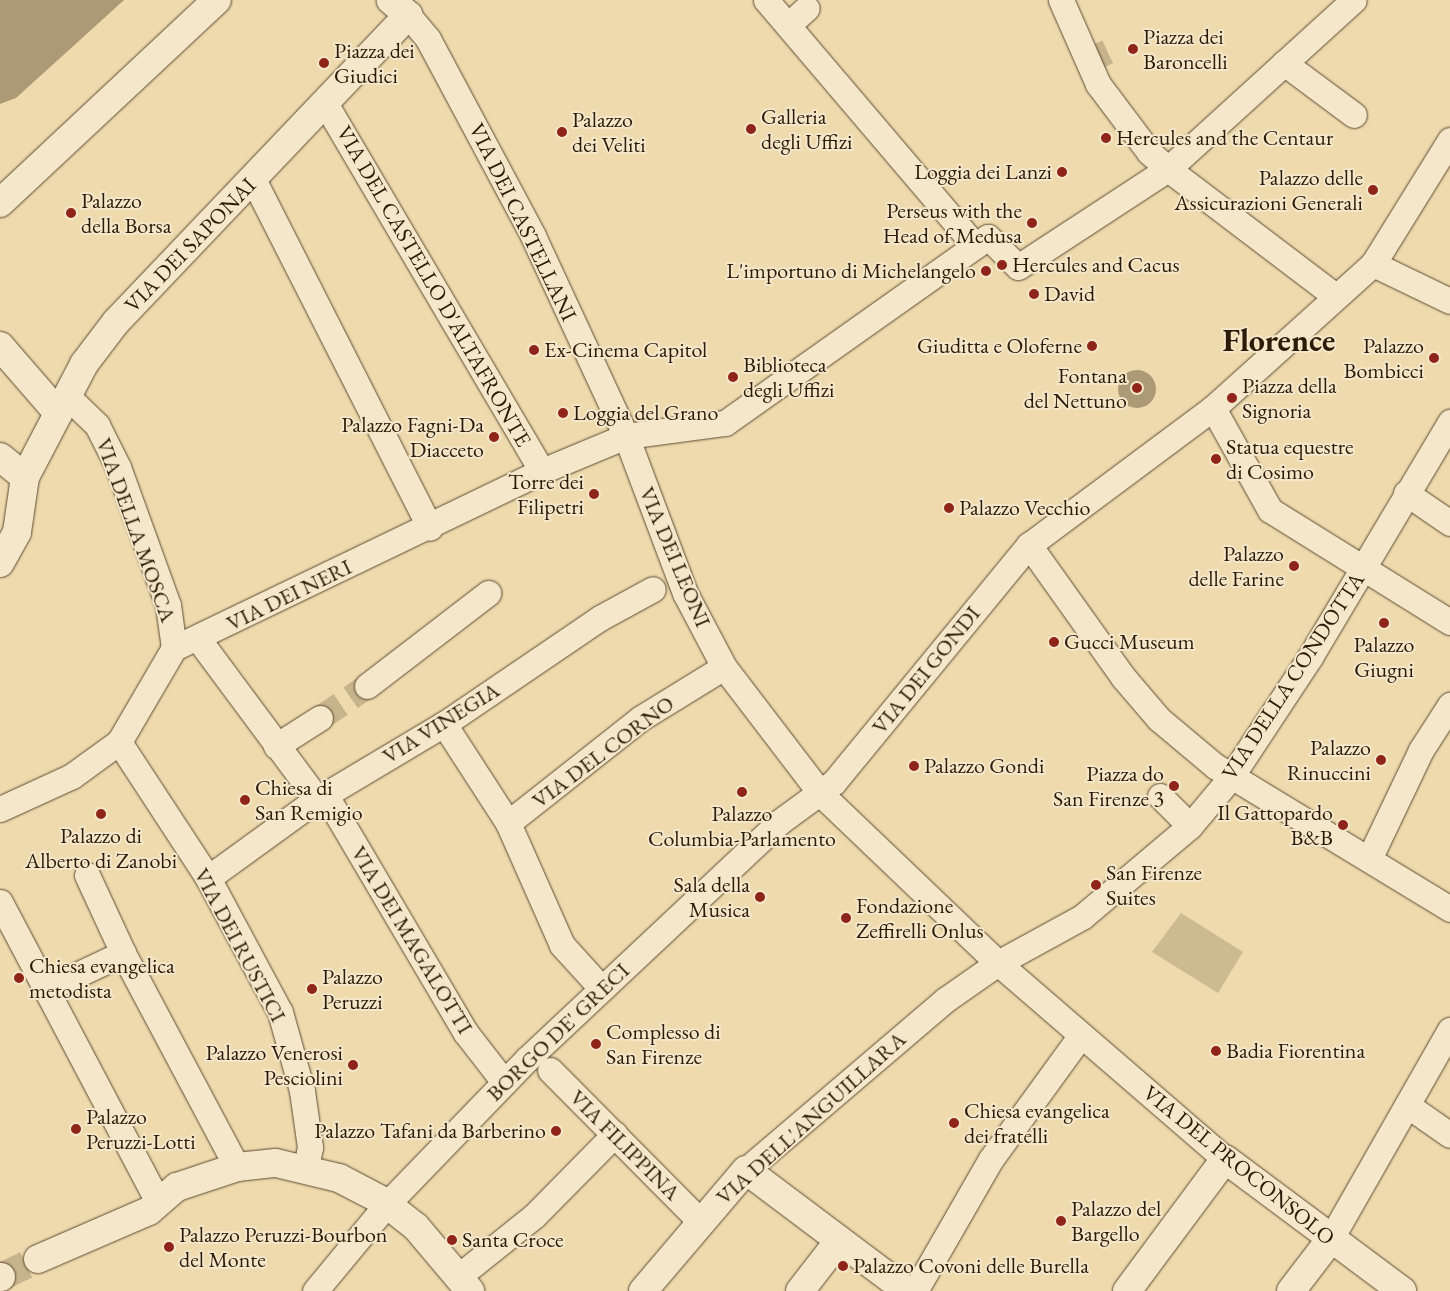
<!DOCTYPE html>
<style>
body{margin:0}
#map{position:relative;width:1450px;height:1291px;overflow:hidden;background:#eedaad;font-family:"EB Garamond",serif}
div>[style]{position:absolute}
.green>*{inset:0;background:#cdba91}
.water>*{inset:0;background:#ac9975}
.round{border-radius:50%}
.pedestrian-tunnel>*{height:25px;margin-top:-12.5px;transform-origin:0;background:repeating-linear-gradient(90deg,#c7b48c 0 25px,transparent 0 37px)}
.minor-tunnel>*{height:28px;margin-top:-14px;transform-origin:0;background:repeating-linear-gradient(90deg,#c7b48c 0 28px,transparent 0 42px)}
.roads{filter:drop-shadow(0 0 1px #5d4b32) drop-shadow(0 0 1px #5d4b32)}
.pedestrian>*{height:25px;margin:-12.5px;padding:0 12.5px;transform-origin:12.5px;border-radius:12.5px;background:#f4e7ca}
.minor>*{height:28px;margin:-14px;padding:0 14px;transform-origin:14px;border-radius:14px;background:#f4e7ca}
.dots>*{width:14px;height:14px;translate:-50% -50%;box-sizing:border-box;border:2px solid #f4e7ca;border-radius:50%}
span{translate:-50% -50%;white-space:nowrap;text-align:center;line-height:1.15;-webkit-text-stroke:4px #f4e7ca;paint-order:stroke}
.poi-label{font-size:22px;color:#2d1b09}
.left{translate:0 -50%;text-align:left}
.right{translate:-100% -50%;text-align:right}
.street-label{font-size:22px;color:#2d1b09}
.town-label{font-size:32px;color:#2d1b09;font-weight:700}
</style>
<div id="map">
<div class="green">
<i style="clip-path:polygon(1181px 913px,1243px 952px,1218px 993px,1152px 952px)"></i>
</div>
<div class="water">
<i style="clip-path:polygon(0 0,124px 0,16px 98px,0 104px)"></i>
<i class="round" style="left:1118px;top:370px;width:38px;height:38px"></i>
</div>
<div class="pedestrian-tunnel">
<i style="left:1085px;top:62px;width:31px;rotate:-25deg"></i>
<i style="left:320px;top:718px;width:57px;rotate:-34.2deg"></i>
</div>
<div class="minor-tunnel">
<i style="left:1px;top:1277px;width:41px;rotate:-25.9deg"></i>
</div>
<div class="roads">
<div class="pedestrian">
<i style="left:766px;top:0;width:323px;rotate:49.6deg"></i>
<i style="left:1061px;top:0;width:92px;rotate:66.2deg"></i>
<i style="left:1098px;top:84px;width:85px;rotate:53.1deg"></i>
<i style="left:1149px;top:152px;width:25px;rotate:42deg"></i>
<i style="left:1168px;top:169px;width:251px;rotate:-42.3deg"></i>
<i style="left:408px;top:15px;width:31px;rotate:50deg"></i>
<i style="left:428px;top:39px;width:223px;rotate:61.9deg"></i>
<i style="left:533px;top:236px;width:221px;rotate:65.1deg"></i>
<i style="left:626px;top:436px;width:168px;rotate:69.4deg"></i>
<i style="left:685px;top:593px;width:84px;rotate:62.2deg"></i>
<i style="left:724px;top:667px;width:160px;rotate:52.6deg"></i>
<i style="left:821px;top:794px;width:245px;rotate:43.7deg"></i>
<i style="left:998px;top:963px;width:300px;rotate:40.8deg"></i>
<i style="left:788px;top:25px;width:25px;rotate:-42deg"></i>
<i style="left:1284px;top:63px;width:87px;rotate:36.6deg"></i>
<i style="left:325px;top:103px;width:427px;rotate:59.5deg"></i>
<i style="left:253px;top:179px;width:391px;rotate:63.1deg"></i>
<i style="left:1373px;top:264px;width:85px;rotate:25.7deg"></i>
<i style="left:67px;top:396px;width:42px;rotate:44deg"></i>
<i style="left:97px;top:425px;width:47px;rotate:63.4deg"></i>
<i style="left:118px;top:467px;width:147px;rotate:70.1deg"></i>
<i style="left:168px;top:605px;width:43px;rotate:82.1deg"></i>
<i style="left:1213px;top:408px;width:117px;rotate:60.8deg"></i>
<i style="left:1270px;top:510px;width:212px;rotate:31.9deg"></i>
<i style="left:1406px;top:493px;width:53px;rotate:34.3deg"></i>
<i style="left:1029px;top:545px;width:162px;rotate:54.5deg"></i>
<i style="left:1123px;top:677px;width:55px;rotate:49.4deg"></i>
<i style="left:1159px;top:719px;width:73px;rotate:40deg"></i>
<i style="left:1215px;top:766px;width:275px;rotate:31.3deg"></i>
<i style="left:199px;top:640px;width:198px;rotate:53.4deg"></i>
<i style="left:367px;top:686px;width:153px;rotate:-37.5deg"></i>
<i style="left:444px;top:724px;width:118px;rotate:57.1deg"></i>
<i style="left:508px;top:823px;width:133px;rotate:66.1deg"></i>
<i style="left:562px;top:945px;width:59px;rotate:47.7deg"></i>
<i style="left:119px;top:742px;width:163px;rotate:56.8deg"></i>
<i style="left:208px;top:878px;width:152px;rotate:61.8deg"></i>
<i style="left:280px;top:1012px;width:82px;rotate:74.4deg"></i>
<i style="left:302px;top:1091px;width:57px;rotate:81.9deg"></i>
<i style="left:310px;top:1147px;width:21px;rotate:101deg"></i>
<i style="left:276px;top:746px;width:52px;rotate:-32.5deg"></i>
<i style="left:325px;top:794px;width:277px;rotate:59.5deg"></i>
<i style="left:466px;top:1033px;width:62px;rotate:52.2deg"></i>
<i style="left:1160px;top:796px;width:42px;rotate:45deg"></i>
<i style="left:0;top:809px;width:79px;rotate:-24.6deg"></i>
<i style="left:72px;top:776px;width:58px;rotate:-35.9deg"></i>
<i style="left:119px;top:742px;width:109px;rotate:-59.7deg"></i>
<i style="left:174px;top:648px;width:408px;rotate:-25.7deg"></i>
<i style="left:542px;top:471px;width:91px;rotate:-22.6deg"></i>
<i style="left:626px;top:436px;width:100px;rotate:-7.5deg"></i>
<i style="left:725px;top:423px;width:322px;rotate:-35.3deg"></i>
<i style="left:988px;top:237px;width:42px;rotate:45deg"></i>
<i style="left:1018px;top:267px;width:179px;rotate:-33.2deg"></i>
<i style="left:1168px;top:169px;width:208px;rotate:37.2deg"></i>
<i style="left:508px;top:823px;width:169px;rotate:-38.3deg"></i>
<i style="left:641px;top:718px;width:97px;rotate:-31.6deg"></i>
<i style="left:1369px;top:859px;width:121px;rotate:-64.5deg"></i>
<i style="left:1421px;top:750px;width:54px;rotate:-57.2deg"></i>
<i style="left:87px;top:875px;width:86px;rotate:65.2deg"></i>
<i style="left:208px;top:878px;width:130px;rotate:-35.9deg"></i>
<i style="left:313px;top:802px;width:152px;rotate:-30.8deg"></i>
<i style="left:444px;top:724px;width:189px;rotate:-34.2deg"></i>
<i style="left:600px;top:618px;width:60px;rotate:-28.7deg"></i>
<i style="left:0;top:902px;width:339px;rotate:62.2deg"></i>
<i style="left:49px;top:988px;width:82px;rotate:-25.3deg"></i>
<i style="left:123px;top:953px;width:242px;rotate:62deg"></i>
<i style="left:550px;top:1070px;width:211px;rotate:45.2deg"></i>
<i style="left:1407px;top:1105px;width:52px;rotate:34.9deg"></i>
<i style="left:746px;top:1170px;width:262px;rotate:-40.5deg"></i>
<i style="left:945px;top:1000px;width:65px;rotate:-34.9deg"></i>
<i style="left:998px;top:963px;width:96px;rotate:-28.7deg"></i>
<i style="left:1082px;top:917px;width:141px;rotate:-40.1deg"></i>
<i style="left:1190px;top:826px;width:64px;rotate:-50.1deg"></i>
<i style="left:1231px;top:777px;width:144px;rotate:-56.6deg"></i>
<i style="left:1310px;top:657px;width:274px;rotate:-59.2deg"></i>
<i style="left:1330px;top:1240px;width:242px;rotate:-60.3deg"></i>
<i style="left:459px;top:1276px;width:96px;rotate:-38.7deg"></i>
<i style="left:534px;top:1216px;width:115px;rotate:-45.4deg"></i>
<i style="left:315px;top:1291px;width:113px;rotate:-50.4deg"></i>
<i style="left:387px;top:1204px;width:202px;rotate:-46deg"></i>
<i style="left:527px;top:1059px;width:345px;rotate:-43.2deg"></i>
<i style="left:778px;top:823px;width:69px;rotate:-36.2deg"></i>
<i style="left:834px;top:782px;width:307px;rotate:-50.6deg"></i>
<i style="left:1029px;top:545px;width:229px;rotate:-36.7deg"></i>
<i style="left:1213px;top:408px;width:215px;rotate:-42deg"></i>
<i style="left:1373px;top:264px;width:146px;rotate:-58.2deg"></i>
<i style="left:915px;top:1291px;width:152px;rotate:-60.1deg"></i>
<i style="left:991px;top:1159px;width:153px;rotate:-54deg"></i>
</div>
<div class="minor">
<i style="left:0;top:203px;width:297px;rotate:-43.1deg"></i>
<i style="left:0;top:346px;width:89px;rotate:49.1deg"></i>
<i style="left:0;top:457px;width:32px;rotate:39deg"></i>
<i style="left:0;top:563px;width:35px;rotate:-61deg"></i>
<i style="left:17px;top:532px;width:56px;rotate:-81.7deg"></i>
<i style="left:25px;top:477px;width:127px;rotate:-62.4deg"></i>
<i style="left:84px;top:364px;width:53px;rotate:-52.7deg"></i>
<i style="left:116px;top:322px;width:424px;rotate:-46.4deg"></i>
<i style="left:408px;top:15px;width:23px;rotate:-139deg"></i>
<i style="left:38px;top:1259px;width:121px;rotate:-23.4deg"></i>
<i style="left:149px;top:1211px;width:37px;rotate:-41deg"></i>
<i style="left:177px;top:1187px;width:63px;rotate:-18.4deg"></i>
<i style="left:237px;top:1167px;width:39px;rotate:-6deg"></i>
<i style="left:276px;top:1163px;width:65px;rotate:13.4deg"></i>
<i style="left:339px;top:1178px;width:50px;rotate:27.6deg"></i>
<i style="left:383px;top:1201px;width:42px;rotate:38.2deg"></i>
<i style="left:416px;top:1227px;width:84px;rotate:49.8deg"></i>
<i style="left:0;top:1277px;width:1px"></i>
<i style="left:643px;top:1291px;width:159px;rotate:-49.6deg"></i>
<i style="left:746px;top:1170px;width:201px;rotate:36.9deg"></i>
<i style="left:800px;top:1291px;width:62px;rotate:-52.2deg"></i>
<i style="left:1127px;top:1291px;width:164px;rotate:-53.4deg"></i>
<i style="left:1225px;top:1159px;width:221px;rotate:36.7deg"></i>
<i style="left:1291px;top:1291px;width:64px;rotate:-52.6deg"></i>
</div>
</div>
<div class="dots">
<i style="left:1133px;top:49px;background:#8f2418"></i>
<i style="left:324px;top:63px;background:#8f2418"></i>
<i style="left:751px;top:129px;background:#8f2418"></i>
<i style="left:562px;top:132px;background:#8f2418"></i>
<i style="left:1106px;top:138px;background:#8f2418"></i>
<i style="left:1062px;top:172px;background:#8f2418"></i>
<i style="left:1373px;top:190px;background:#8f2418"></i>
<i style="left:71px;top:213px;background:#8f2418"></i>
<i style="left:1032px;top:223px;background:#8f2418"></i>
<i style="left:1002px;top:265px;background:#8f2418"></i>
<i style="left:986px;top:271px;background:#8f2418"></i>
<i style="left:1034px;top:294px;background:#8f2418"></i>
<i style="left:1092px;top:346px;background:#8f2418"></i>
<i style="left:534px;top:350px;background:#8f2418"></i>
<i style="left:1434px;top:358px;background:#8f2418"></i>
<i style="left:733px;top:377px;background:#8f2418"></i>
<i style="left:1137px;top:388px;background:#8f2418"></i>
<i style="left:1232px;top:398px;background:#8f2418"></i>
<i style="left:563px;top:413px;background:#8f2418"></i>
<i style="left:494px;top:437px;background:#8f2418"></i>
<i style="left:1216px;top:459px;background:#8f2418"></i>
<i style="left:594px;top:494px;background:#8f2418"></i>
<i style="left:949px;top:508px;background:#8f2418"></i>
<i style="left:1294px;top:566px;background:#8f2418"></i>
<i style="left:1384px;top:623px;background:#8f2418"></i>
<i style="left:1054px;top:642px;background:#8f2418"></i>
<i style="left:1381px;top:760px;background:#8f2418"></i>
<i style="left:914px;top:766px;background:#8f2418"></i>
<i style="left:1174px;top:786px;background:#8f2418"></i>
<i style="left:742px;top:792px;background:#8f2418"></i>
<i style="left:245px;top:800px;background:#8f2418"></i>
<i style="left:101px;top:814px;background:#8f2418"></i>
<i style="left:1343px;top:825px;background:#8f2418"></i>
<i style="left:1096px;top:885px;background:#8f2418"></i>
<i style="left:760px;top:897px;background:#8f2418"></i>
<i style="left:846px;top:918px;background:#8f2418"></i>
<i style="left:19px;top:978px;background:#8f2418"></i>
<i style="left:312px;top:989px;background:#8f2418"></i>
<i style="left:596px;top:1044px;background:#8f2418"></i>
<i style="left:1216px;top:1051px;background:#8f2418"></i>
<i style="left:353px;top:1065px;background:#8f2418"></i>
<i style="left:954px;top:1123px;background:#8f2418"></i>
<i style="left:76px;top:1129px;background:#8f2418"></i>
<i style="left:556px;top:1131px;background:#8f2418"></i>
<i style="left:1061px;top:1221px;background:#8f2418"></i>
<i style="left:452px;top:1240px;background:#8f2418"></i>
<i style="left:169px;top:1247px;background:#8f2418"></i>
<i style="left:843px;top:1266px;background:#8f2418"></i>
</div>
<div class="poi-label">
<span class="left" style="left:1143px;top:49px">Piazza dei<br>Baroncelli</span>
<span class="left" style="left:334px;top:63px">Piazza dei<br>Giudici</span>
<span class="left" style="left:761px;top:129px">Galleria<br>degli Uffizi</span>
<span class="left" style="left:572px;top:132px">Palazzo<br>dei Veliti</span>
<span class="left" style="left:1116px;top:138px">Hercules and the Centaur</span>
<span class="right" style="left:1052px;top:172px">Loggia dei Lanzi</span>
<span class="right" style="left:1363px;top:190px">Palazzo delle<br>Assicurazioni Generali</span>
<span class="left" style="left:81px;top:213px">Palazzo<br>della Borsa</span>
<span class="right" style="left:1022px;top:223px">Perseus with the<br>Head of Medusa</span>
<span class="left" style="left:1012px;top:265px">Hercules and Cacus</span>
<span class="right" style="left:976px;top:271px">L'importuno di Michelangelo</span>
<span class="left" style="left:1044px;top:294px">David</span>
<span class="right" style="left:1424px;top:358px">Palazzo<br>Bombicci</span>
<span class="right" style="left:1082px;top:346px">Giuditta e Oloferne</span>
<span class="left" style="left:544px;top:350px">Ex-Cinema Capitol</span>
<span class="left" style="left:743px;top:377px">Biblioteca<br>degli Uffizi</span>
<span class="right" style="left:1127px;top:388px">Fontana<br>del Nettuno</span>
<span class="left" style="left:1242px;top:398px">Piazza della<br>Signoria</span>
<span class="left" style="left:573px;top:413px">Loggia del Grano</span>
<span class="right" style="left:484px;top:437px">Palazzo Fagni-Da<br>Diacceto</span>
<span class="left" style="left:1226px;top:459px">Statua equestre<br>di Cosimo</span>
<span class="right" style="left:584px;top:494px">Torre dei<br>Filipetri</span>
<span class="left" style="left:959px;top:508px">Palazzo Vecchio</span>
<span class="right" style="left:1284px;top:566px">Palazzo<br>delle Farine</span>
<span class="left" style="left:1064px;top:642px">Gucci Museum</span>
<span style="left:1384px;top:657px">Palazzo<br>Giugni</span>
<span class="right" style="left:1371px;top:760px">Palazzo<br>Rinuccini</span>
<span class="left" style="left:924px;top:766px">Palazzo Gondi</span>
<span class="right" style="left:1164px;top:786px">Piazza do<br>San Firenze 3</span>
<span class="left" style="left:255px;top:800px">Chiesa di<br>San Remigio</span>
<span class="right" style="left:1333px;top:825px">Il Gattopardo<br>B&amp;B</span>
<span style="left:742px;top:826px">Palazzo<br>Columbia-Parlamento</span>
<span style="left:101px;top:848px">Palazzo di<br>Alberto di Zanobi</span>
<span class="left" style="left:1106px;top:885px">San Firenze<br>Suites</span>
<span class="right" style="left:750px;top:897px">Sala della<br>Musica</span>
<span class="left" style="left:856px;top:918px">Fondazione<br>Zeffirelli Onlus</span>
<span class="left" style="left:29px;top:978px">Chiesa evangelica<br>metodista</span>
<span class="left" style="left:322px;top:989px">Palazzo<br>Peruzzi</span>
<span class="left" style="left:606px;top:1044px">Complesso di<br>San Firenze</span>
<span class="left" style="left:1226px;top:1051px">Badia Fiorentina</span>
<span class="right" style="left:343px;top:1065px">Palazzo Venerosi<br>Pesciolini</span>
<span class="left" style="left:964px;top:1123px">Chiesa evangelica<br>dei fratelli</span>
<span class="left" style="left:86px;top:1129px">Palazzo<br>Peruzzi-Lotti</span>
<span class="right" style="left:546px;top:1131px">Palazzo Tafani da Barberino</span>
<span class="left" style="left:1071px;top:1221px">Palazzo del<br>Bargello</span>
<span class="left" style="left:179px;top:1247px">Palazzo Peruzzi-Bourbon<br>del Monte</span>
<span class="left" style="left:462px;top:1240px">Santa Croce</span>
<span class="left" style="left:853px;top:1266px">Palazzo Covoni delle Burella</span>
</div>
<div class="street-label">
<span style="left:523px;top:222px;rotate:64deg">VIA DEI CASTELLANI</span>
<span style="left:190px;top:245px;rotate:-46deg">VIA DEI SAPONAI</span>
<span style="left:434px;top:286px;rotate:60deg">VIA DEL CASTELLO D'ALTAFRONTE</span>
<span style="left:136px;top:530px;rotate:70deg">VIA DELLA MOSCA</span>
<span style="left:675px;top:557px;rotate:67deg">VIA DEI LEONI</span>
<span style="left:289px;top:595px;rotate:-26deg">VIA DEI NERI</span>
<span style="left:926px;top:670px;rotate:-51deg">VIA DEI GONDI</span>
<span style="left:1293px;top:676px;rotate:-57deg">VIA DELLA CONDOTTA</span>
<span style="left:441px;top:723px;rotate:-32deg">VIA VINEGIA</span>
<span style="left:603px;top:752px;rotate:-37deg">VIA DEL CORNO</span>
<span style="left:412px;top:940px;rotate:59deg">VIA DEI MAGALOTTI</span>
<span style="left:240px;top:945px;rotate:62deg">VIA DEI RUSTICI</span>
<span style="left:558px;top:1032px;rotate:-44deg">BORGO DE' GRECI</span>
<span style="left:811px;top:1118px;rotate:-42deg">VIA DELL'ANGUILLARA</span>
<span style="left:625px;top:1145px;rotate:45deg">VIA FILIPPINA</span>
<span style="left:1239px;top:1165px;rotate:39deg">VIA DEL PROCONSOLO</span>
</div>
<div class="town-label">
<span style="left:1279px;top:340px">Florence</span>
</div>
</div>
